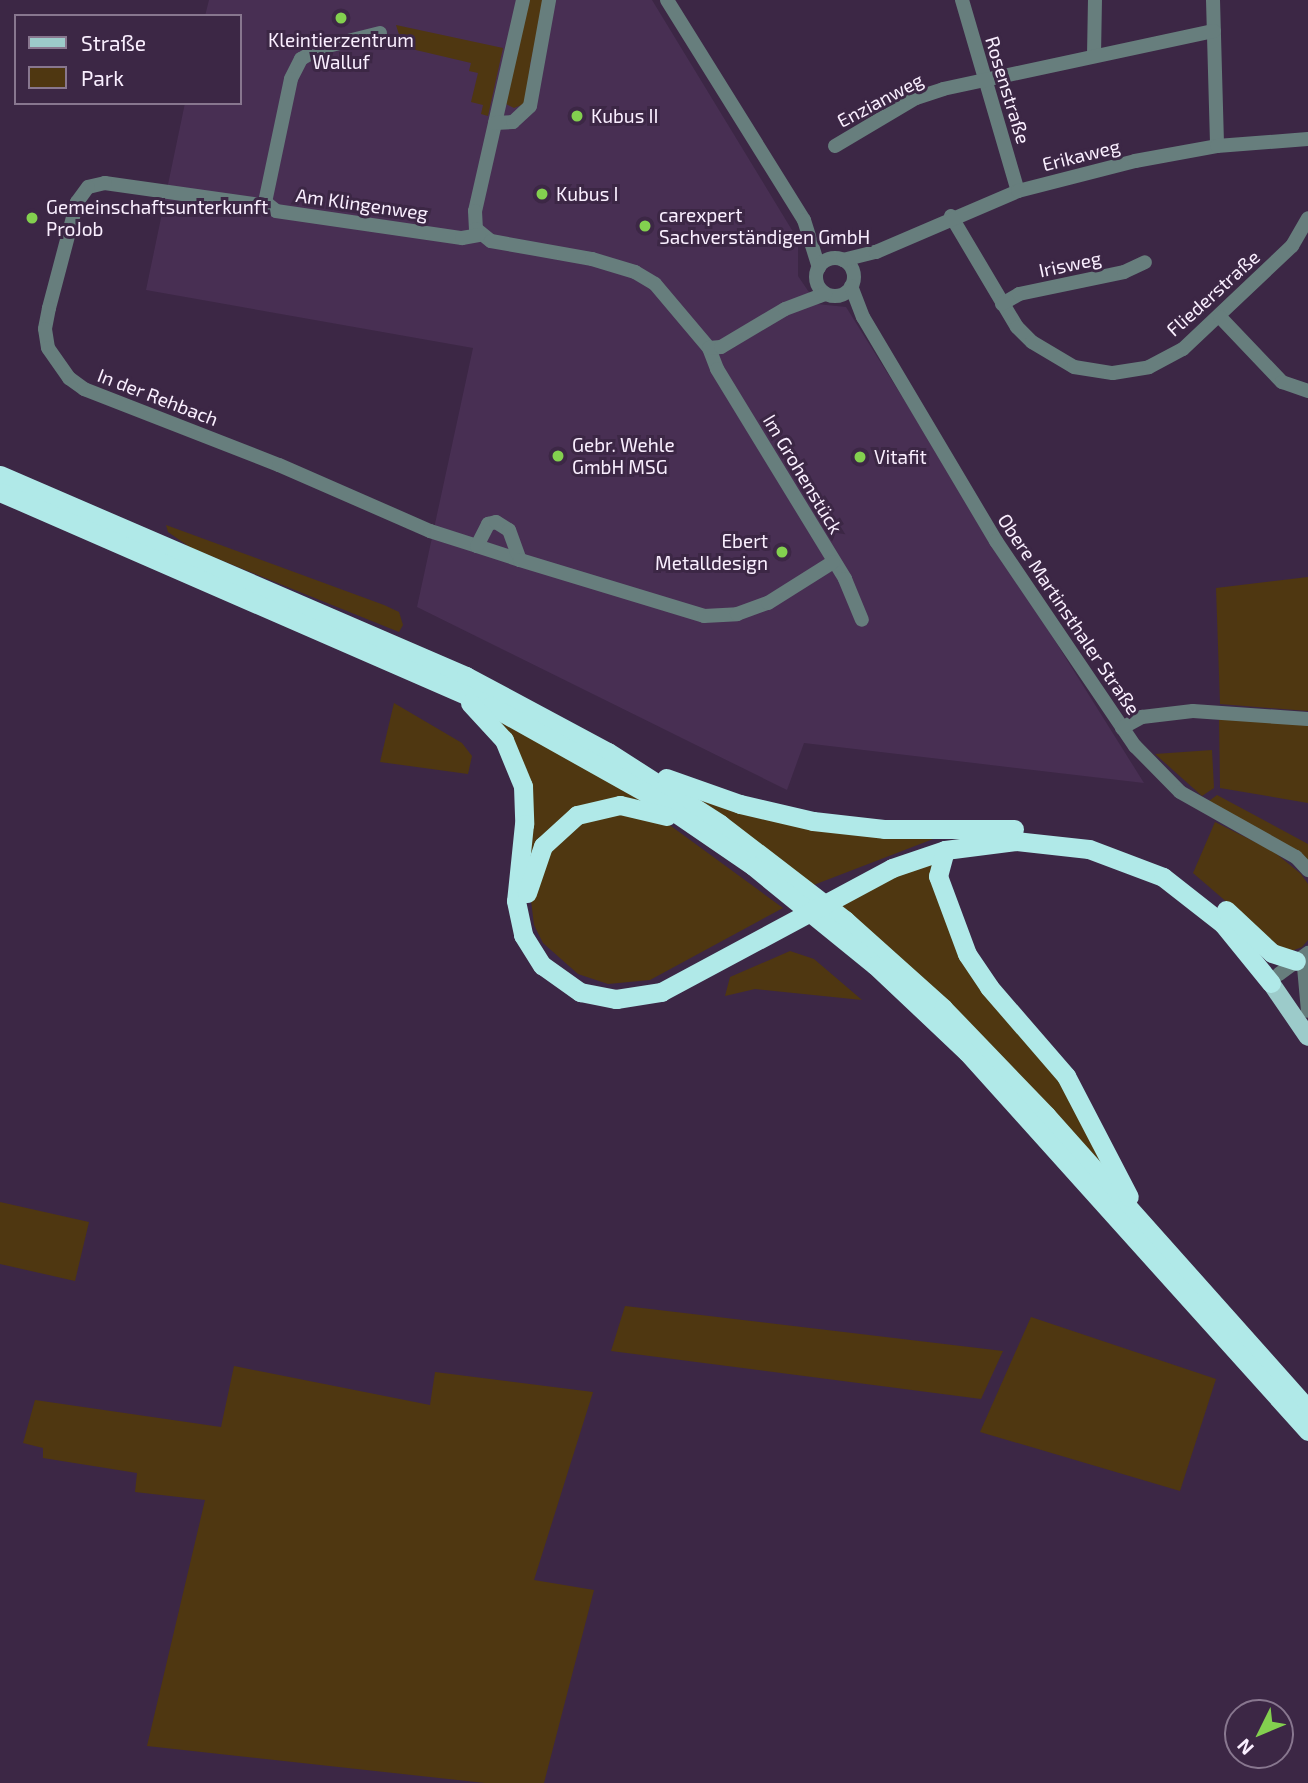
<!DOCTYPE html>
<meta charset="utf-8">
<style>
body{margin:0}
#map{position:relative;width:1308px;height:1783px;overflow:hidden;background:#3c2745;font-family:"Exo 2",sans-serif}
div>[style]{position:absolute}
.built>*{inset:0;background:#482f53}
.green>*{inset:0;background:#4f3711}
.minor>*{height:14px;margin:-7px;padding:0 7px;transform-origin:7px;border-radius:7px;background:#677e7d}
.minor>.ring{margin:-7px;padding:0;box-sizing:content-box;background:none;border:14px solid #677e7d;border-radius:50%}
.major>*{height:18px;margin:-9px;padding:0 9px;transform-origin:9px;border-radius:9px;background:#9ccbca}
.highway>*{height:19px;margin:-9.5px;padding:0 9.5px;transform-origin:9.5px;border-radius:9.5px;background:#b0e9e8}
.dots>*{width:19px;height:19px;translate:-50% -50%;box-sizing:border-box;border:4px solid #3c2745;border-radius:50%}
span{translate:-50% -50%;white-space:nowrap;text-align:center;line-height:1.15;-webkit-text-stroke:6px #3c2745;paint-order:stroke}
.poi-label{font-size:19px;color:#faefff}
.left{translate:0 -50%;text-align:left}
.right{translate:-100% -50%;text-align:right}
.street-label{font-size:19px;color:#faefff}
.legend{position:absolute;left:14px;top:14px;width:228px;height:91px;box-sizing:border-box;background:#3c2745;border:2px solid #88778f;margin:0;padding:9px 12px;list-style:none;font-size:21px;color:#faefff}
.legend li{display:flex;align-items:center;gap:14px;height:35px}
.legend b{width:35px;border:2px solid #88778f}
.north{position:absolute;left:1224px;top:1699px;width:70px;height:70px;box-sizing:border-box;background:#3c2745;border:2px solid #88778f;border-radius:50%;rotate:227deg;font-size:19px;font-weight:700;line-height:28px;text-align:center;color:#faefff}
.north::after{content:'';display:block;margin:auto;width:24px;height:32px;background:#83d04f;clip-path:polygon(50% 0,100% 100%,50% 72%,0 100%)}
</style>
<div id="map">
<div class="built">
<i style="clip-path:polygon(209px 0,652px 0,798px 240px,798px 276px,817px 304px,846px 307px,1144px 783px,804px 743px,787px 790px,417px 607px,473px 348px,146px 290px,185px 103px,240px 103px,240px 16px,205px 16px)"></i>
</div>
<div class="green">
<i style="clip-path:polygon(529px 0,544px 0,530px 65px,529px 102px,514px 108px,506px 104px)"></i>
<i style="clip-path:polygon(396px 25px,503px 48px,488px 116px,481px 114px,483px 105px,471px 102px,478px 73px,469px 71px,471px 63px,403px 47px)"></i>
<i style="clip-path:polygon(166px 525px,384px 605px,399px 612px,403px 625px,399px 632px,191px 548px,168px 532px)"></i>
<i style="clip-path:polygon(1308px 577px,1308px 711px,1220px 704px,1216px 588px)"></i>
<i style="clip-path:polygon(394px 703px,462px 743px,472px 756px,468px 774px,380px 762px)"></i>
<i style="clip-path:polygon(483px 711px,648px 804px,612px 801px,530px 858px,528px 813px)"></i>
<i style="clip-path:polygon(1219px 717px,1308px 724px,1308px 803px,1220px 788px)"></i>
<i style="clip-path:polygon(1212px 750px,1214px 788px,1202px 796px,1155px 754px)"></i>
<i style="clip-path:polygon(669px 782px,693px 792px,941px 836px,811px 886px)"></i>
<i style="clip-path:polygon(1217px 795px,1308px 844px,1308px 862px,1205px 804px)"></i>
<i style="clip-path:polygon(600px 810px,660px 818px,783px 908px,650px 980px,608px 984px,578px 974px,543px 943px,534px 925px,530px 892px,546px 845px)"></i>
<i style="clip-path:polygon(1215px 822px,1273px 851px,1301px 874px,1308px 884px,1308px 940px,1302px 947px,1286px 953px,1193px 873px)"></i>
<i style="clip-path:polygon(935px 857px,947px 918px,1043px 1052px,1117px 1185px,833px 900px)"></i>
<i style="clip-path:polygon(790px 951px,814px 959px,862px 1000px,755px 989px,725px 996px,730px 977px)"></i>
<i style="clip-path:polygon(0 1202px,89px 1222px,75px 1281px,0 1264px)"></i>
<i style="clip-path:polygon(625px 1306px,1003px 1351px,981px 1399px,611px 1351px)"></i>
<i style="clip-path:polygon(1031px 1317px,1216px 1379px,1180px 1491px,980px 1432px)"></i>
<i style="clip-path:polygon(234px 1366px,430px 1405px,435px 1372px,593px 1392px,534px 1580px,594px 1590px,544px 1783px,485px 1783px,147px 1746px,205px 1500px,135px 1492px,137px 1473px,43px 1458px,43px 1448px,23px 1443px,35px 1400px,221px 1427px)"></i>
</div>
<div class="minor">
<i style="left:523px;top:0;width:216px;rotate:102.8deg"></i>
<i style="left:475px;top:211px;width:18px;rotate:87deg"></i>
<i style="left:476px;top:229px;width:19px;rotate:39deg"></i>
<i style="left:491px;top:241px;width:103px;rotate:10.1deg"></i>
<i style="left:592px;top:259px;width:45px;rotate:16.8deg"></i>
<i style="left:635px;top:272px;width:23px;rotate:31deg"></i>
<i style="left:655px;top:284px;width:84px;rotate:49.8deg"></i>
<i style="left:667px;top:0;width:259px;rotate:58.1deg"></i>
<i style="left:804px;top:220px;width:50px;rotate:72.6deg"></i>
<i style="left:962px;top:0;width:199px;rotate:73.7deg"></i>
<i style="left:1213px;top:0;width:146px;rotate:88.4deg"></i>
<i style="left:380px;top:33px;width:62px;rotate:166deg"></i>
<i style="left:320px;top:48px;width:22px;rotate:150deg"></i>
<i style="left:301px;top:59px;width:22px;rotate:117deg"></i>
<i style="left:291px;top:79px;width:126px;rotate:101.9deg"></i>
<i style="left:265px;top:202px;width:14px;rotate:39deg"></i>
<i style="left:276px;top:211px;width:188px;rotate:8.3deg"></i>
<i style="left:462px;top:238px;width:17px;rotate:-10deg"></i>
<i style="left:1094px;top:56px;width:56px;rotate:-89deg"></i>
<i style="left:495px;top:123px;width:18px;rotate:-3deg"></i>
<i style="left:513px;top:122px;width:23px;rotate:-43deg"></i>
<i style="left:530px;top:106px;width:108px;rotate:-79.8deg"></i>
<i style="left:835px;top:146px;width:94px;rotate:-30.7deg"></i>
<i style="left:916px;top:98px;width:28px;rotate:-18deg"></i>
<i style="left:943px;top:89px;width:277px;rotate:-12.1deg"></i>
<i style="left:268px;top:206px;width:165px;rotate:-172deg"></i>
<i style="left:105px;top:183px;width:17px;rotate:167deg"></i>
<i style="left:88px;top:187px;width:19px;rotate:126deg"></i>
<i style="left:77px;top:202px;width:110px;rotate:104.8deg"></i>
<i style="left:49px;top:308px;width:21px;rotate:101deg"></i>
<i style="left:45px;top:329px;width:19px;rotate:81deg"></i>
<i style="left:48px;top:348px;width:37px;rotate:55deg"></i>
<i style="left:69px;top:378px;width:19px;rotate:36deg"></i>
<i style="left:84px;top:389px;width:209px;rotate:21.3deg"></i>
<i style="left:279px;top:465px;width:165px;rotate:23.6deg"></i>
<i style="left:430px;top:531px;width:49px;rotate:17.7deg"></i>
<i style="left:951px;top:216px;width:129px;rotate:59.3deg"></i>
<i style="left:1017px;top:327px;width:21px;rotate:45deg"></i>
<i style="left:1032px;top:342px;width:49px;rotate:30.8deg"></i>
<i style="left:1074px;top:367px;width:39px;rotate:9deg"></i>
<i style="left:1113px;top:373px;width:36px;rotate:-9deg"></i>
<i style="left:1149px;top:367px;width:38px;rotate:-28deg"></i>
<i style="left:1183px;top:349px;width:150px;rotate:-43.4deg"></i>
<i style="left:1292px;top:246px;width:32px;rotate:-60deg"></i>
<i class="ring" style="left:816px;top:258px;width:24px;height:24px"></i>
<i style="left:843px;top:260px;width:34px;rotate:-14deg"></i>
<i style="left:876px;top:252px;width:155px;rotate:-23.2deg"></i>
<i style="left:1018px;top:191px;width:121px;rotate:-14.4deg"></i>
<i style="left:1135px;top:161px;width:83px;rotate:-10.4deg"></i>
<i style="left:1217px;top:146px;width:91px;rotate:-4.4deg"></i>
<i style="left:851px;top:286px;width:33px;rotate:69deg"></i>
<i style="left:863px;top:317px;width:261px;rotate:59.3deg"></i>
<i style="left:996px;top:541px;width:248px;rotate:55.9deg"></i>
<i style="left:1135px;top:746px;width:64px;rotate:45.6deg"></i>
<i style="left:1180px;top:792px;width:133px;rotate:29.3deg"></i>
<i style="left:1296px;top:857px;width:18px;rotate:47deg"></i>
<i style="left:1002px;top:304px;width:20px;rotate:-30deg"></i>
<i style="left:1019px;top:294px;width:107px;rotate:-11.8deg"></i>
<i style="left:1124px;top:272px;width:23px;rotate:-25deg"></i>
<i style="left:1220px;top:317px;width:90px;rotate:46.4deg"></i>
<i style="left:1282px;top:382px;width:28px;rotate:19deg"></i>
<i style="left:709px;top:348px;width:22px;rotate:69deg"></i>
<i style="left:717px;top:369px;width:246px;rotate:58.6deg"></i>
<i style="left:845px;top:579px;width:44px;rotate:67.5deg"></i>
<i style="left:709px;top:348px;width:12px;rotate:-5deg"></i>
<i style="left:721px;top:347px;width:74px;rotate:-30.7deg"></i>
<i style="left:785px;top:309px;width:43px;rotate:-20.6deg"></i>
<i style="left:520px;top:560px;width:45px;rotate:-162deg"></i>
<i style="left:477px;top:546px;width:25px;rotate:-63deg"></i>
<i style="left:488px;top:524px;width:8px;rotate:-14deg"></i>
<i style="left:496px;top:522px;width:15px;rotate:32deg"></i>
<i style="left:509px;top:530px;width:32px;rotate:70deg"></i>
<i style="left:520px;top:560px;width:192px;rotate:16.9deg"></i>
<i style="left:704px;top:616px;width:33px;rotate:-3deg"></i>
<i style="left:737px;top:614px;width:33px;rotate:-20deg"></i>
<i style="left:768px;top:603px;width:77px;rotate:-32.2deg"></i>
<i style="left:1122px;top:728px;width:23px;rotate:-29deg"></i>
<i style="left:1142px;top:717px;width:51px;rotate:-6.7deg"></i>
<i style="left:1193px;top:711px;width:115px;rotate:4deg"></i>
<i style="left:1304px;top:967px;width:44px;rotate:84.8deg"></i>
<i style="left:1279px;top:974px;width:36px;rotate:-36deg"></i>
</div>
<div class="major">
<i style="left:1271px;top:983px;width:65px;rotate:55.6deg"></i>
</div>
<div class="highway">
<i style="left:0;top:475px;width:508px;rotate:23.33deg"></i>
<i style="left:466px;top:676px;width:161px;rotate:28.2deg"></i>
<i style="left:608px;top:752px;width:133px;rotate:32.7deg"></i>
<i style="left:720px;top:824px;width:158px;rotate:37.5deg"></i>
<i style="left:845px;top:920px;width:132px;rotate:41.9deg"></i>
<i style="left:943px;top:1008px;width:149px;rotate:46.1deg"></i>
<i style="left:1046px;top:1115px;width:394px;rotate:48.3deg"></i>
<i style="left:0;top:492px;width:536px;rotate:23.55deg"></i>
<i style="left:491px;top:706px;width:176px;rotate:29.2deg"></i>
<i style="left:645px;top:792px;width:131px;rotate:34.4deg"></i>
<i style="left:753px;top:866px;width:157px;rotate:39.1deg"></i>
<i style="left:875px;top:965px;width:127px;rotate:43.4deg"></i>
<i style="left:967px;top:1052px;width:510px;rotate:48.02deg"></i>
<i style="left:470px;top:703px;width:50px;rotate:47.4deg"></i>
<i style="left:504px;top:740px;width:50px;rotate:67.6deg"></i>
<i style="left:523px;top:786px;width:38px;rotate:88deg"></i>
<i style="left:524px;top:824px;width:77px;rotate:95.9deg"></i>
<i style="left:516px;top:901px;width:35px;rotate:78deg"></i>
<i style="left:523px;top:935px;width:36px;rotate:58deg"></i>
<i style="left:542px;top:965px;width:47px;rotate:35.4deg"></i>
<i style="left:580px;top:992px;width:37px;rotate:11deg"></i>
<i style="left:616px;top:999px;width:46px;rotate:-8.8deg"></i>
<i style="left:661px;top:992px;width:262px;rotate:-28.2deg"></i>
<i style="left:892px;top:868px;width:56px;rotate:-18.8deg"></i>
<i style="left:945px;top:850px;width:71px;rotate:-7.3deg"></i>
<i style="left:1015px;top:841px;width:74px;rotate:6.2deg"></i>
<i style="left:1089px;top:849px;width:79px;rotate:20.7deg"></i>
<i style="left:1163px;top:877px;width:76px;rotate:38.1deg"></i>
<i style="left:1223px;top:924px;width:76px;rotate:50.9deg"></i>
<i style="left:666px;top:778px;width:78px;rotate:19.4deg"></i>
<i style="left:740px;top:804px;width:75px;rotate:13.1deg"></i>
<i style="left:813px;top:821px;width:71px;rotate:6.4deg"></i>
<i style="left:884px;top:829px;width:130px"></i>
<i style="left:945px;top:850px;width:27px;rotate:105deg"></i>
<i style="left:938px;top:876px;width:83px;rotate:69.6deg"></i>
<i style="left:967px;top:954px;width:40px;rotate:56deg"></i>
<i style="left:989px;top:987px;width:118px;rotate:49.1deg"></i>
<i style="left:1066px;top:1076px;width:136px;rotate:62.5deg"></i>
<i style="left:527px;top:893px;width:50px;rotate:-71.2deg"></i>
<i style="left:543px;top:846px;width:46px;rotate:-42.4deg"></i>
<i style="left:577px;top:815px;width:44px;rotate:-13.1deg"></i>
<i style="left:620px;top:805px;width:48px;rotate:13.2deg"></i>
<i style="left:1226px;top:910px;width:63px;rotate:43.1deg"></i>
<i style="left:1272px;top:953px;width:25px;rotate:18deg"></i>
</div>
<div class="dots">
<i style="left:341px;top:18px;background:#83d04f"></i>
<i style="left:577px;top:116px;background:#83d04f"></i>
<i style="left:542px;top:194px;background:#83d04f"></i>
<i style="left:32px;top:218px;background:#83d04f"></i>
<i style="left:645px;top:226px;background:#83d04f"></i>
<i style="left:558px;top:456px;background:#83d04f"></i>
<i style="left:860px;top:457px;background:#83d04f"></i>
<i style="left:782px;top:552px;background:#83d04f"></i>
</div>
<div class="poi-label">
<span style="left:341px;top:51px">Kleintierzentrum<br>Walluf</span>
<span class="left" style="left:591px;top:116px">Kubus II</span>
<span class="left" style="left:556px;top:194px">Kubus I</span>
<span class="left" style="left:46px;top:218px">Gemeinschaftsunterkunft<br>ProJob</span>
<span class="left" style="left:659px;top:226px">carexpert<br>Sachverständigen GmbH</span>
<span class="left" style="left:572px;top:456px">Gebr. Wehle<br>GmbH MSG</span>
<span class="left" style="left:874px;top:457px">Vitafit</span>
<span class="right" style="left:768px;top:552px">Ebert<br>Metalldesign</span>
</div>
<div class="street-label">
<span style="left:1008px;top:90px;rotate:73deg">Rosenstraße</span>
<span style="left:880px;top:100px;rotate:-28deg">Enzianweg</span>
<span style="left:1081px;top:155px;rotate:-14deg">Erikaweg</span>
<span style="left:362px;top:204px;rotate:8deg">Am Klingenweg</span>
<span style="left:1070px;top:264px;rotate:-12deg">Irisweg</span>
<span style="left:1213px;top:293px;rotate:-42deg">Fliederstraße</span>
<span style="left:158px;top:397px;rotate:21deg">In der Rehbach</span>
<span style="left:803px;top:474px;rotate:59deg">Im Grohenstück</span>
<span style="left:1069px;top:614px;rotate:56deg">Obere Martinsthaler Straße</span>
</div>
<ul class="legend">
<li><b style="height:9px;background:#9ccbca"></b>Straße</li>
<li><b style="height:19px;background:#4f3711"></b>Park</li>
</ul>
<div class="north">N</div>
</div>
